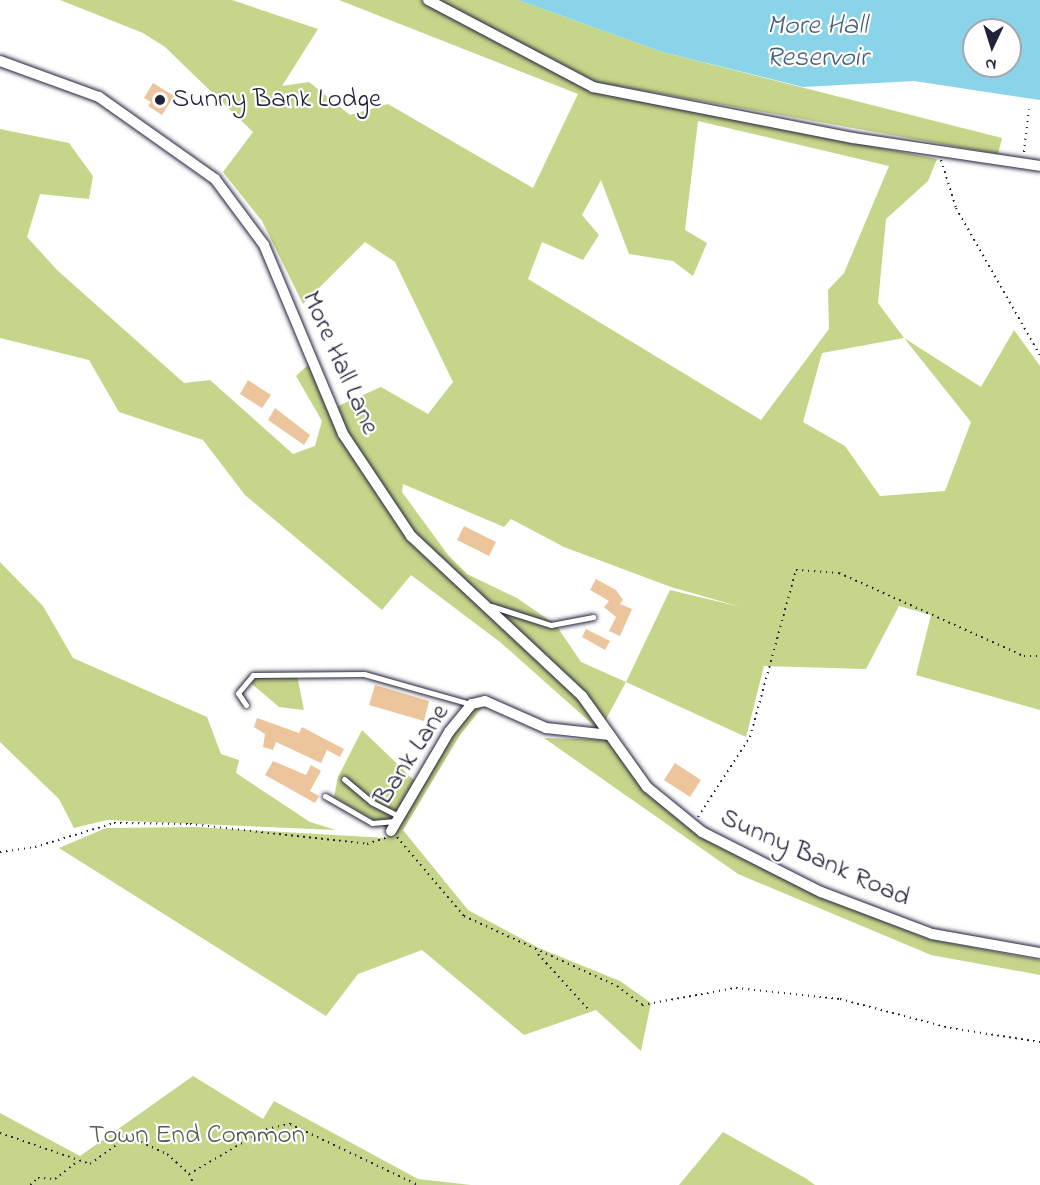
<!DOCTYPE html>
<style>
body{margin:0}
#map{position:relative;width:1040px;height:1185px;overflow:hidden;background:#fff;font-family:"Indie Flower",sans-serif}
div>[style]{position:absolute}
.green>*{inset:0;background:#c5d589}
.water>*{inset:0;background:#89d4e9}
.building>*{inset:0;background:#edc59d}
.path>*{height:2px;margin-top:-1px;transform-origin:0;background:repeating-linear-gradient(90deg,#22223b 0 1.5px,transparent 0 6px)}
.roads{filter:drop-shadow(0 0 2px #22223b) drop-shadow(0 0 2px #22223b)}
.service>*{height:5px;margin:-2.5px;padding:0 2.5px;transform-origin:2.5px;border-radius:2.5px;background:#fff}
.minor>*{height:10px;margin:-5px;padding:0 5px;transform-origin:5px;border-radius:5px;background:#fff}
.dots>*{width:16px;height:16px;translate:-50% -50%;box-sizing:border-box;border:3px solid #fff;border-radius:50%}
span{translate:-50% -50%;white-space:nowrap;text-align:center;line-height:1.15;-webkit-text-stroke:4.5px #fff;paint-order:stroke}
.poi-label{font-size:27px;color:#22223b}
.left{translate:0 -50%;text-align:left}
.street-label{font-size:27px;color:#22223b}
.park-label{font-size:27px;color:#535852}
.water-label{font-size:28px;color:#466078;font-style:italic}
.north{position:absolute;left:962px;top:18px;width:60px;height:60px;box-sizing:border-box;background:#fff;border:2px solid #a7a7b1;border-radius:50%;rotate:184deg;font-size:16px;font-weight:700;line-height:24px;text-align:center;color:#22223b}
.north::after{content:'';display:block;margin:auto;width:21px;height:27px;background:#22223b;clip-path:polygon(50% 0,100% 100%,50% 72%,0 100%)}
</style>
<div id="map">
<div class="green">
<i style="clip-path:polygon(evenodd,60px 0,232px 0,318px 29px,282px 86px,309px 82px,350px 115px,388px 104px,533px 188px,578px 94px,339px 0,518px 0,662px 52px,1002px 138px,998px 154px,595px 82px,545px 55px,557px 72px,591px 91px,937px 159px,928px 181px,886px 219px,878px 303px,904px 338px,981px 387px,1014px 330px,1040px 366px,1040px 710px,916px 675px,931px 615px,899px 606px,866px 669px,764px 666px,746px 737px,626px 682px,605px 721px,413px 533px,346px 433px,336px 407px,381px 387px,428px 414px,453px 382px,395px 262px,365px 242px,303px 304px,262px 221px,223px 172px,253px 132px,165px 47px,143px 33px,60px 0,698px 121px,889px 166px,844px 273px,828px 290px,829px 329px,761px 420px,528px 279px,542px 242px,583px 260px,599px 235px,582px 215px,601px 180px,629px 254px,673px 261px,693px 276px,707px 243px,685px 230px,698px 121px,60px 0,904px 338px,971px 422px,945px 491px,880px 496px,845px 446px,803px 422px,822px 353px,904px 338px,60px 0,403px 484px,504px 527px,511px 519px,564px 547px,671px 587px,741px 607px,670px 590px,626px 682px,581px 662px,556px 625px,517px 598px,467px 574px,448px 555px,402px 492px,403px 484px)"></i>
<i style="clip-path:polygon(0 129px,69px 143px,93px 176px,89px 199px,40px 194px,27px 237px,57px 270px,184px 383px,210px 380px,293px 454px,315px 446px,322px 421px,296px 376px,309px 364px,409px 538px,580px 701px,599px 730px,500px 642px,411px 575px,382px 610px,245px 495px,203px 440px,119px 412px,89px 360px,0 338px)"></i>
<i style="clip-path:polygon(0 562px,43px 606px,73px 658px,207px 717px,221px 754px,239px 760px,236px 773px,310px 822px,336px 830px,107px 820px,74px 828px,59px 799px,0 742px)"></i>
<i style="clip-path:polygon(297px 675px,304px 710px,279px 707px,245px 678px)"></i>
<i style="clip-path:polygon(485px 704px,460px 735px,403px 830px,468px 910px,539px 948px,620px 981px,651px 1003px,641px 1051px,596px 1010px,524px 1035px,422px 950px,358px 974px,326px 1016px,59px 848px,106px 828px,196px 827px,386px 838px,451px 734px,472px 707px)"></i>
<i style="clip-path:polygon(362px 730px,416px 782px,388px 829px,334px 797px,338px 777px)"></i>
<i style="clip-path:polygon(544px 738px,608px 740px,645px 791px,702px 832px,819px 896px,928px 939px,1040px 960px,1040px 975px,931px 955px,738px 874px)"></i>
<i style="clip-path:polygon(193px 1076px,263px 1119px,274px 1101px,418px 1179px,471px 1185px,0 1185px,0 1113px,80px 1156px)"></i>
<i style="clip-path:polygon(723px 1132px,807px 1179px,815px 1185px,679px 1185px)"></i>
</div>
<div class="water">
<i style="clip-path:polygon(evenodd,518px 0,1040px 0,1040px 100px,914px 81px,803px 87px,662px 52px,518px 0,974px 30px,1010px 30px,1010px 66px,974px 66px,974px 30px)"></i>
</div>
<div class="building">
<i style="clip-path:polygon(153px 83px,174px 96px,162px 115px,148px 106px,151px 102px,144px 98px)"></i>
<i style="clip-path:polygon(248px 380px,271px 395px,262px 408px,240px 394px)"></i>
<i style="clip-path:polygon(275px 408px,310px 435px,304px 445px,268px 420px)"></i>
<i style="clip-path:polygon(464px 526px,496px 542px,489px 556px,457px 540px)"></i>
<i style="clip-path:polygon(596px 579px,616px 590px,623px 600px,620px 604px,632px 609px,620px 636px,609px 631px,616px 617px,604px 607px,609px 601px,590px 590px)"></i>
<i style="clip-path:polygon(586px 629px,610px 641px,605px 650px,582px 637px)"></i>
<i style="clip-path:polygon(375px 685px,429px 701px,424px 721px,369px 705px)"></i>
<i style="clip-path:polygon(257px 718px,299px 733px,302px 727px,344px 749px,340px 757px,327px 750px,321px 763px,276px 742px,273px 750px,263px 747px,265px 734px,254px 727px)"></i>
<i style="clip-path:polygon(273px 761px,306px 775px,311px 765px,321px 771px,310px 791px,319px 796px,315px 803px,265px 775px)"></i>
<i style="clip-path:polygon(675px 763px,701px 780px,690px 797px,664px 780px)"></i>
</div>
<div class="path">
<i style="left:1024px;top:152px;width:43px;rotate:-83.4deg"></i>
<i style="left:941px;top:160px;width:50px;rotate:72.6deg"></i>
<i style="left:956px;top:208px;width:169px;rotate:60.3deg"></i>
<i style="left:698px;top:817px;width:95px;rotate:-57deg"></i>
<i style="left:750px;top:737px;width:173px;rotate:-74.6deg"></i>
<i style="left:796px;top:570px;width:43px;rotate:4deg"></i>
<i style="left:839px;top:573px;width:203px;rotate:24.2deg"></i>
<i style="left:1024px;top:656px;width:16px"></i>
<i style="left:397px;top:837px;width:104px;rotate:49.7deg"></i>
<i style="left:464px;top:916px;width:168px;rotate:24.6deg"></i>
<i style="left:617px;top:986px;width:31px;rotate:37deg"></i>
<i style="left:642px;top:1005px;width:96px;rotate:-10.3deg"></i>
<i style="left:736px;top:988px;width:105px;rotate:6deg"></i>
<i style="left:840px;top:999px;width:114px;rotate:14.8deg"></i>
<i style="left:950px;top:1028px;width:91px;rotate:8.8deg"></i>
<i style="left:0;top:852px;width:35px;rotate:-8deg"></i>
<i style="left:35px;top:847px;width:83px;rotate:-16.9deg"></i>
<i style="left:114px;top:823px;width:76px;rotate:0.8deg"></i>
<i style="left:190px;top:824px;width:178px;rotate:6.4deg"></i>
<i style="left:367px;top:844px;width:20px;rotate:-18deg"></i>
<i style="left:538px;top:954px;width:74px;rotate:47.7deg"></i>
<i style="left:0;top:1133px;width:95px;rotate:19deg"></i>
<i style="left:90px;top:1164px;width:39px;rotate:-36deg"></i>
<i style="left:122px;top:1141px;width:19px;rotate:3deg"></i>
<i style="left:141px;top:1142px;width:29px;rotate:25deg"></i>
<i style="left:167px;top:1154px;width:30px;rotate:42deg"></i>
<i style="left:189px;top:1174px;width:89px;rotate:-30.3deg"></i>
<i style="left:266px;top:1129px;width:25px;rotate:-12deg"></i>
<i style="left:290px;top:1124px;width:142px;rotate:25.5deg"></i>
<i style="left:189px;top:1174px;width:12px;rotate:66deg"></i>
<i style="left:30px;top:1185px;width:11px;rotate:-41deg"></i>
<i style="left:38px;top:1178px;width:17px;rotate:3deg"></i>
<i style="left:55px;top:1179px;width:29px;rotate:-38deg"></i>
</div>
<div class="roads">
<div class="service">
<i style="left:491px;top:606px;width:63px;rotate:17.6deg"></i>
<i style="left:551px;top:625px;width:43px;rotate:-10.8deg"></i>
<i style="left:246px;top:705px;width:14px;rotate:-124deg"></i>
<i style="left:238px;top:693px;width:23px;rotate:-50deg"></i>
<i style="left:253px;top:675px;width:111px;rotate:-0.5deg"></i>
<i style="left:364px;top:674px;width:111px;rotate:15.7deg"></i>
<i style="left:344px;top:779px;width:35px;rotate:40deg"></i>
<i style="left:371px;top:802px;width:31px;rotate:27deg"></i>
<i style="left:325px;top:796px;width:54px;rotate:29.9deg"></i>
<i style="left:372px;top:823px;width:23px;rotate:-5deg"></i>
</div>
<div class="minor">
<i style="left:428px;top:0;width:187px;rotate:27.8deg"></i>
<i style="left:593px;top:87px;width:265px;rotate:11.1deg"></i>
<i style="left:853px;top:138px;width:189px;rotate:8.5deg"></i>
<i style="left:0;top:61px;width:105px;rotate:20deg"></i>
<i style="left:99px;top:97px;width:142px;rotate:35.3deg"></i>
<i style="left:215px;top:179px;width:82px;rotate:53.4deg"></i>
<i style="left:264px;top:245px;width:205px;rotate:67.3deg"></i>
<i style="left:343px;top:434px;width:123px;rotate:56.3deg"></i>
<i style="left:411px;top:536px;width:234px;rotate:43.1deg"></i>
<i style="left:582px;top:696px;width:112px;rotate:54.5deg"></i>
<i style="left:647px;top:787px;width:71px;rotate:39.3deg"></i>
<i style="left:702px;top:832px;width:133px;rotate:26.8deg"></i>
<i style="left:821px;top:892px;width:119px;rotate:20.7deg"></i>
<i style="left:932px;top:934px;width:110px;rotate:10deg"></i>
<i style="left:391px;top:831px;width:115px;rotate:-59.6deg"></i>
<i style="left:449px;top:732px;width:36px;rotate:-51deg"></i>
<i style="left:472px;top:704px;width:13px;rotate:-13deg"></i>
<i style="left:485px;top:701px;width:67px;rotate:23.9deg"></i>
<i style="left:546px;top:728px;width:64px;rotate:6.2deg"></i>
</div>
</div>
<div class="dots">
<i style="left:160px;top:100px;background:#22223b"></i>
</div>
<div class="poi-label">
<span class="left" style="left:172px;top:100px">Sunny Bank Lodge</span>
</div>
<div class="street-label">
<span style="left:340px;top:363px;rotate:66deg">More Hall Lane</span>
<span style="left:412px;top:755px;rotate:-57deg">Bank Lane</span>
<span style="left:815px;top:858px;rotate:24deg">Sunny Bank Road</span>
</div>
<div class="park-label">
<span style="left:197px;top:1136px">Town End Common</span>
</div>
<div class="water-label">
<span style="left:817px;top:43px">More Hall<br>Reservoir</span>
</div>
<div class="north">N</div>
</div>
